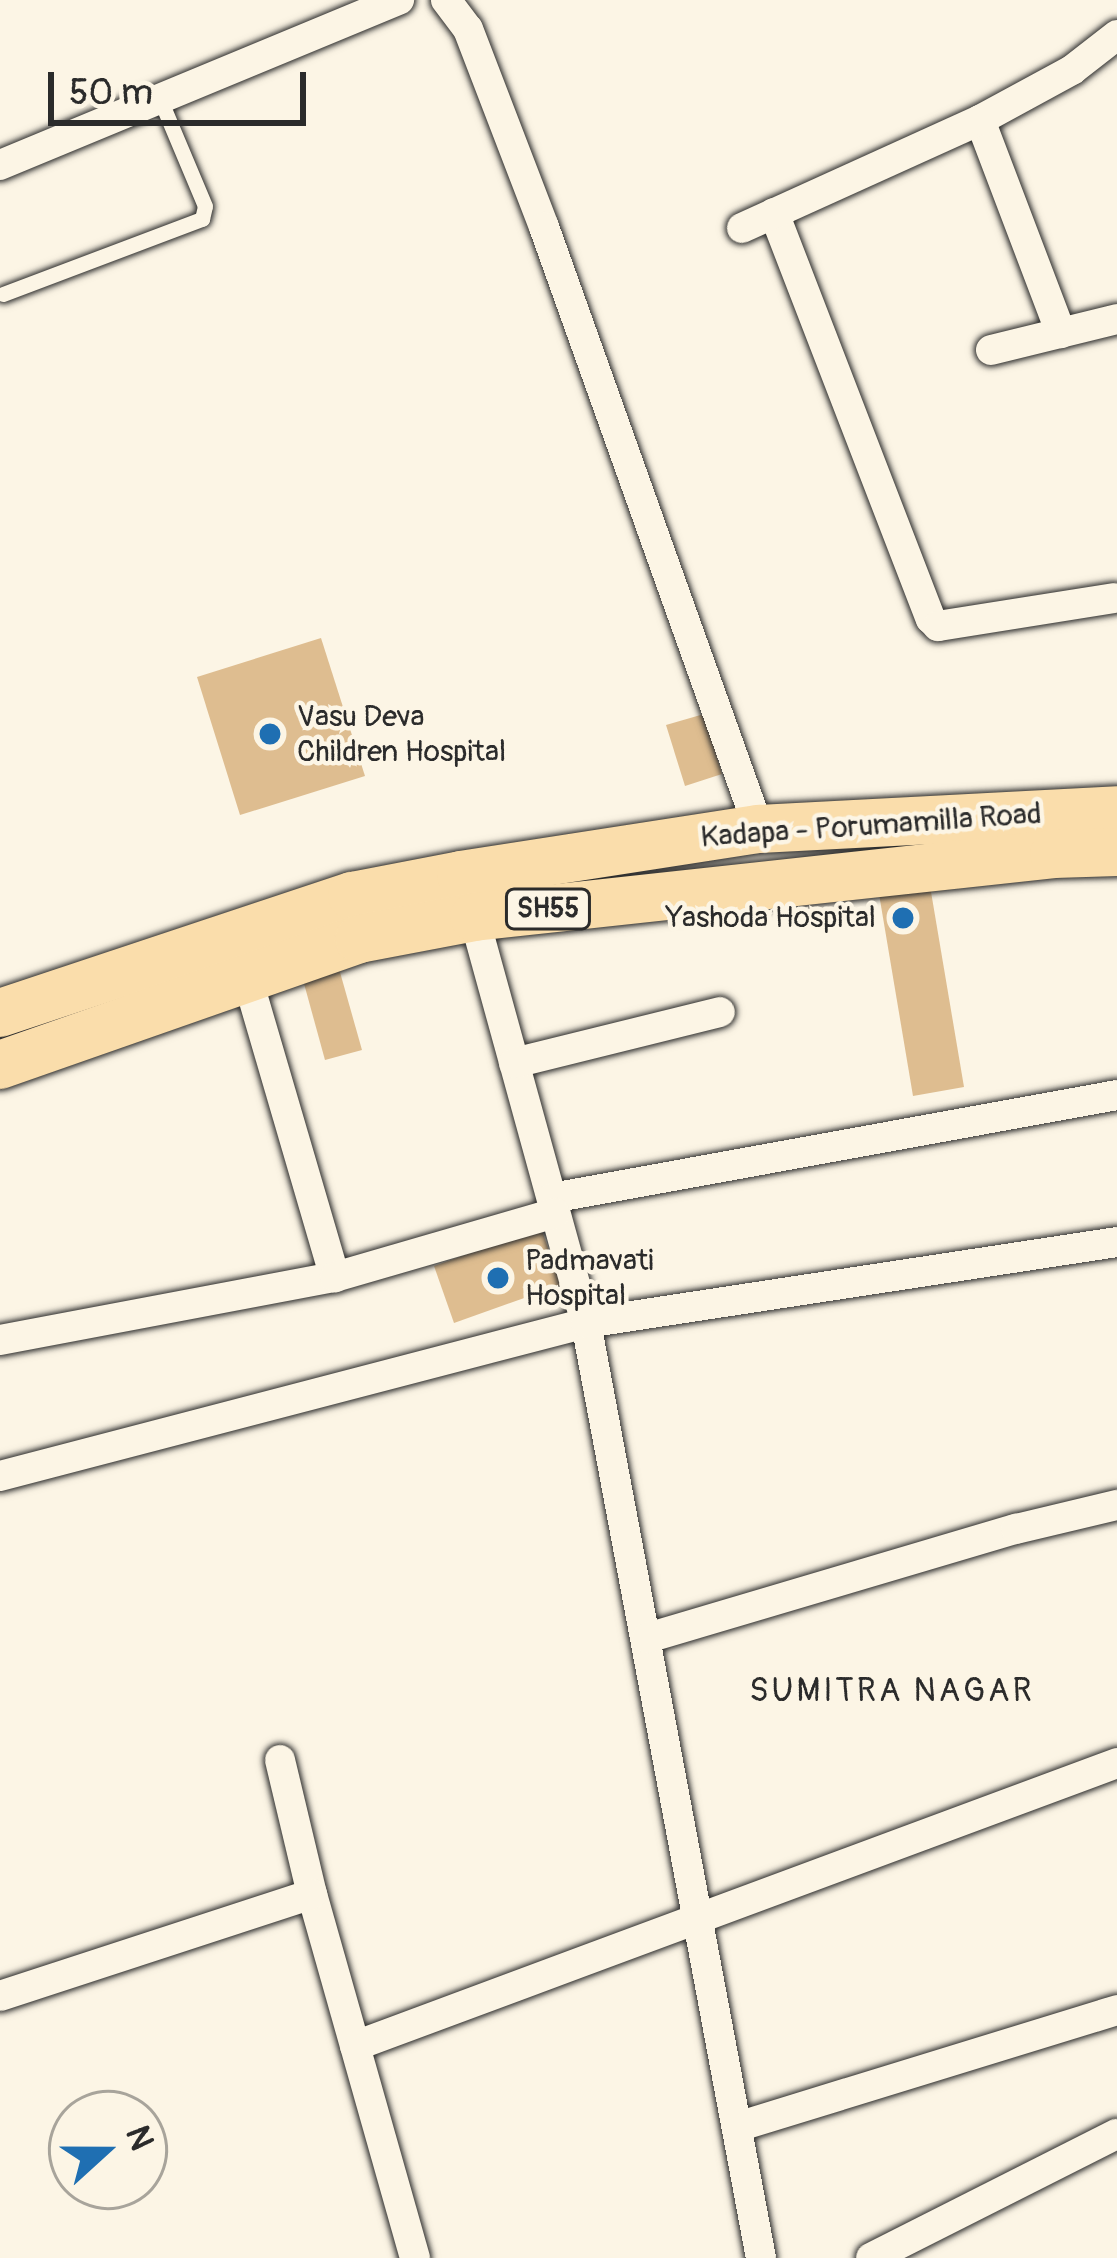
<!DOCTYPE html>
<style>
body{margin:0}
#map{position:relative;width:1117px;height:2258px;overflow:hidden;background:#fcf5e5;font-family:Pangolin,sans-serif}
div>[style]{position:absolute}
.building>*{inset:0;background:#debd90}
.roads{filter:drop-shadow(0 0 3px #2b2b2b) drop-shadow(0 0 3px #2b2b2b)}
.service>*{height:15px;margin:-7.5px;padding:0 7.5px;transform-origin:7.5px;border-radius:7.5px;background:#fcf5e5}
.minor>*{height:30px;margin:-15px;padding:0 15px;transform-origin:15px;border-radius:15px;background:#fcf5e5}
.primary>*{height:48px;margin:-24px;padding:0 24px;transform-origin:24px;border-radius:24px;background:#faddab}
.dots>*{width:33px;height:33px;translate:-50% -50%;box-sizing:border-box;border:6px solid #fcf5e5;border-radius:50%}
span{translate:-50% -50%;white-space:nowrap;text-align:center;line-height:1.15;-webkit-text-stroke:9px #fcf5e5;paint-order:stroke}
.shield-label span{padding:3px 9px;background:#fcf5e5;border:3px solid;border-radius:9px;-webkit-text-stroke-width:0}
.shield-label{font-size:27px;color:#2b2b2b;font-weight:700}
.poi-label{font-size:30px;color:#2b2b2b}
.left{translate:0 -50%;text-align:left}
.right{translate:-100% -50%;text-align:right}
.street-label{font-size:30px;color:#2b2b2b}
.neighbourhood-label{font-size:33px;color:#2b2b2b;letter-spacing:3px}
.north{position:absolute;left:48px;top:2090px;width:120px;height:120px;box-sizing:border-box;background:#fcf5e5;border:3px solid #a8a49b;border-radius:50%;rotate:69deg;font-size:33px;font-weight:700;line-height:48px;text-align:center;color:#2b2b2b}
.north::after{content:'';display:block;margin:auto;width:42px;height:54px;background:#1f6fb2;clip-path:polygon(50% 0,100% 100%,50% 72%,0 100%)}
.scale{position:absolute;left:48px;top:72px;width:258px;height:54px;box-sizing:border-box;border:6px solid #2b2b2b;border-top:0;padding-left:15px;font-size:36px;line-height:42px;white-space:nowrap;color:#2b2b2b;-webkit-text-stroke:9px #fcf5e5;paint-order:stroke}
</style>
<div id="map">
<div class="building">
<i style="clip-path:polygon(321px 638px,365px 776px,240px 815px,197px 677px)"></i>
<i style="clip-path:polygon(704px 714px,722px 774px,685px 786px,666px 725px)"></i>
<i style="clip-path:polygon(928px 874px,964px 1087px,913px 1096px,877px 882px)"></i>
<i style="clip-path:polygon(336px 958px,362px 1050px,325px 1060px,300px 969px)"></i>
<i style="clip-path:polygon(541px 1228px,561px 1285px,454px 1323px,434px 1266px)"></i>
</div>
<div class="roads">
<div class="service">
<i style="left:3px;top:294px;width:213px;rotate:-20.7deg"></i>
<i style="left:202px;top:219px;width:13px;rotate:-77deg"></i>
<i style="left:205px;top:206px;width:116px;rotate:-112.8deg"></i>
</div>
<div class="minor">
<i style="left:446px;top:0;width:36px;rotate:53deg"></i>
<i style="left:468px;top:29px;width:212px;rotate:69deg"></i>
<i style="left:544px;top:227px;width:639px;rotate:70.35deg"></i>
<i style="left:980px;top:120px;width:228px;rotate:69.2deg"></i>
<i style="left:0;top:165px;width:432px;rotate:-22.5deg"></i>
<i style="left:774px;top:213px;width:435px;rotate:68.9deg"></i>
<i style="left:931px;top:619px;width:10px;rotate:45deg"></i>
<i style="left:938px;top:626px;width:178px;rotate:-9deg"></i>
<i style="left:742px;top:228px;width:261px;rotate:-24.4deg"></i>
<i style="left:980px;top:120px;width:105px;rotate:-28.5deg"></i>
<i style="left:1072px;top:70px;width:57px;rotate:-37.9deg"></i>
<i style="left:991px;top:350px;width:130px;rotate:-13.8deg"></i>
<i style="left:474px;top:917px;width:421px;rotate:74.6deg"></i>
<i style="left:586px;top:1323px;width:951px;rotate:79.4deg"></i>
<i style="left:247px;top:977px;width:313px;rotate:73.7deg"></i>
<i style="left:514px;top:1063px;width:212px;rotate:-13.9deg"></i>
<i style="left:552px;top:1198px;width:574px;rotate:-10.33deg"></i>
<i style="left:0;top:1340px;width:341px;rotate:-10.7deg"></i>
<i style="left:335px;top:1277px;width:229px;rotate:-16.2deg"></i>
<i style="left:0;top:1476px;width:606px;rotate:-14.63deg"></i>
<i style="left:586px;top:1323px;width:537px;rotate:-8.67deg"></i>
<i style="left:647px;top:1638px;width:385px;rotate:-16.5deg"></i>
<i style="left:1016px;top:1529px;width:104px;rotate:-13.4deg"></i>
<i style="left:280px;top:1760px;width:138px;rotate:76.6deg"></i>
<i style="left:312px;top:1894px;width:378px;rotate:74.2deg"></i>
<i style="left:0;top:1996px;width:328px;rotate:-18.1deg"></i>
<i style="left:355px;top:2046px;width:813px;rotate:-20.37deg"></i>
<i style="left:737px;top:2127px;width:398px;rotate:-17.1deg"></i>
<i style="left:871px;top:2258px;width:275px;rotate:-26.8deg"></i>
</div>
<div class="primary">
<i style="left:0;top:1013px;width:371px;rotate:-18.4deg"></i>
<i style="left:352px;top:896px;width:111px;rotate:-10.9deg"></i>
<i style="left:461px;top:875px;width:302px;rotate:-8.8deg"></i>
<i style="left:759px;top:829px;width:359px;rotate:-3deg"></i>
<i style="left:0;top:1065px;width:380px;rotate:-19.3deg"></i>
<i style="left:359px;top:939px;width:117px;rotate:-10.8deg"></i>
<i style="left:474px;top:917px;width:583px;rotate:-6.2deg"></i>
<i style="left:1054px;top:854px;width:63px;rotate:-1.8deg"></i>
</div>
</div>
<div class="dots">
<i style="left:270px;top:734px;background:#1f6fb2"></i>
<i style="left:903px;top:918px;background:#1f6fb2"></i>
<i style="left:498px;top:1278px;background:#1f6fb2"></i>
</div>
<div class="shield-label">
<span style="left:548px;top:909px">SH55</span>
</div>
<div class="poi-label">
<span class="left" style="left:297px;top:734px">Vasu Deva<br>Children Hospital</span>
<span class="right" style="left:876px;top:918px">Yashoda Hospital</span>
<span class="left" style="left:525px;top:1278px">Padmavati<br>Hospital</span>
</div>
<div class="street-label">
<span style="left:871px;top:826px;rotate:-4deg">Kadapa - Porumamilla Road</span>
</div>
<div class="neighbourhood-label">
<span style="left:892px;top:1691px">SUMITRA NAGAR</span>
</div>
<div class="north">N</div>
<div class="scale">50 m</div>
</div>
